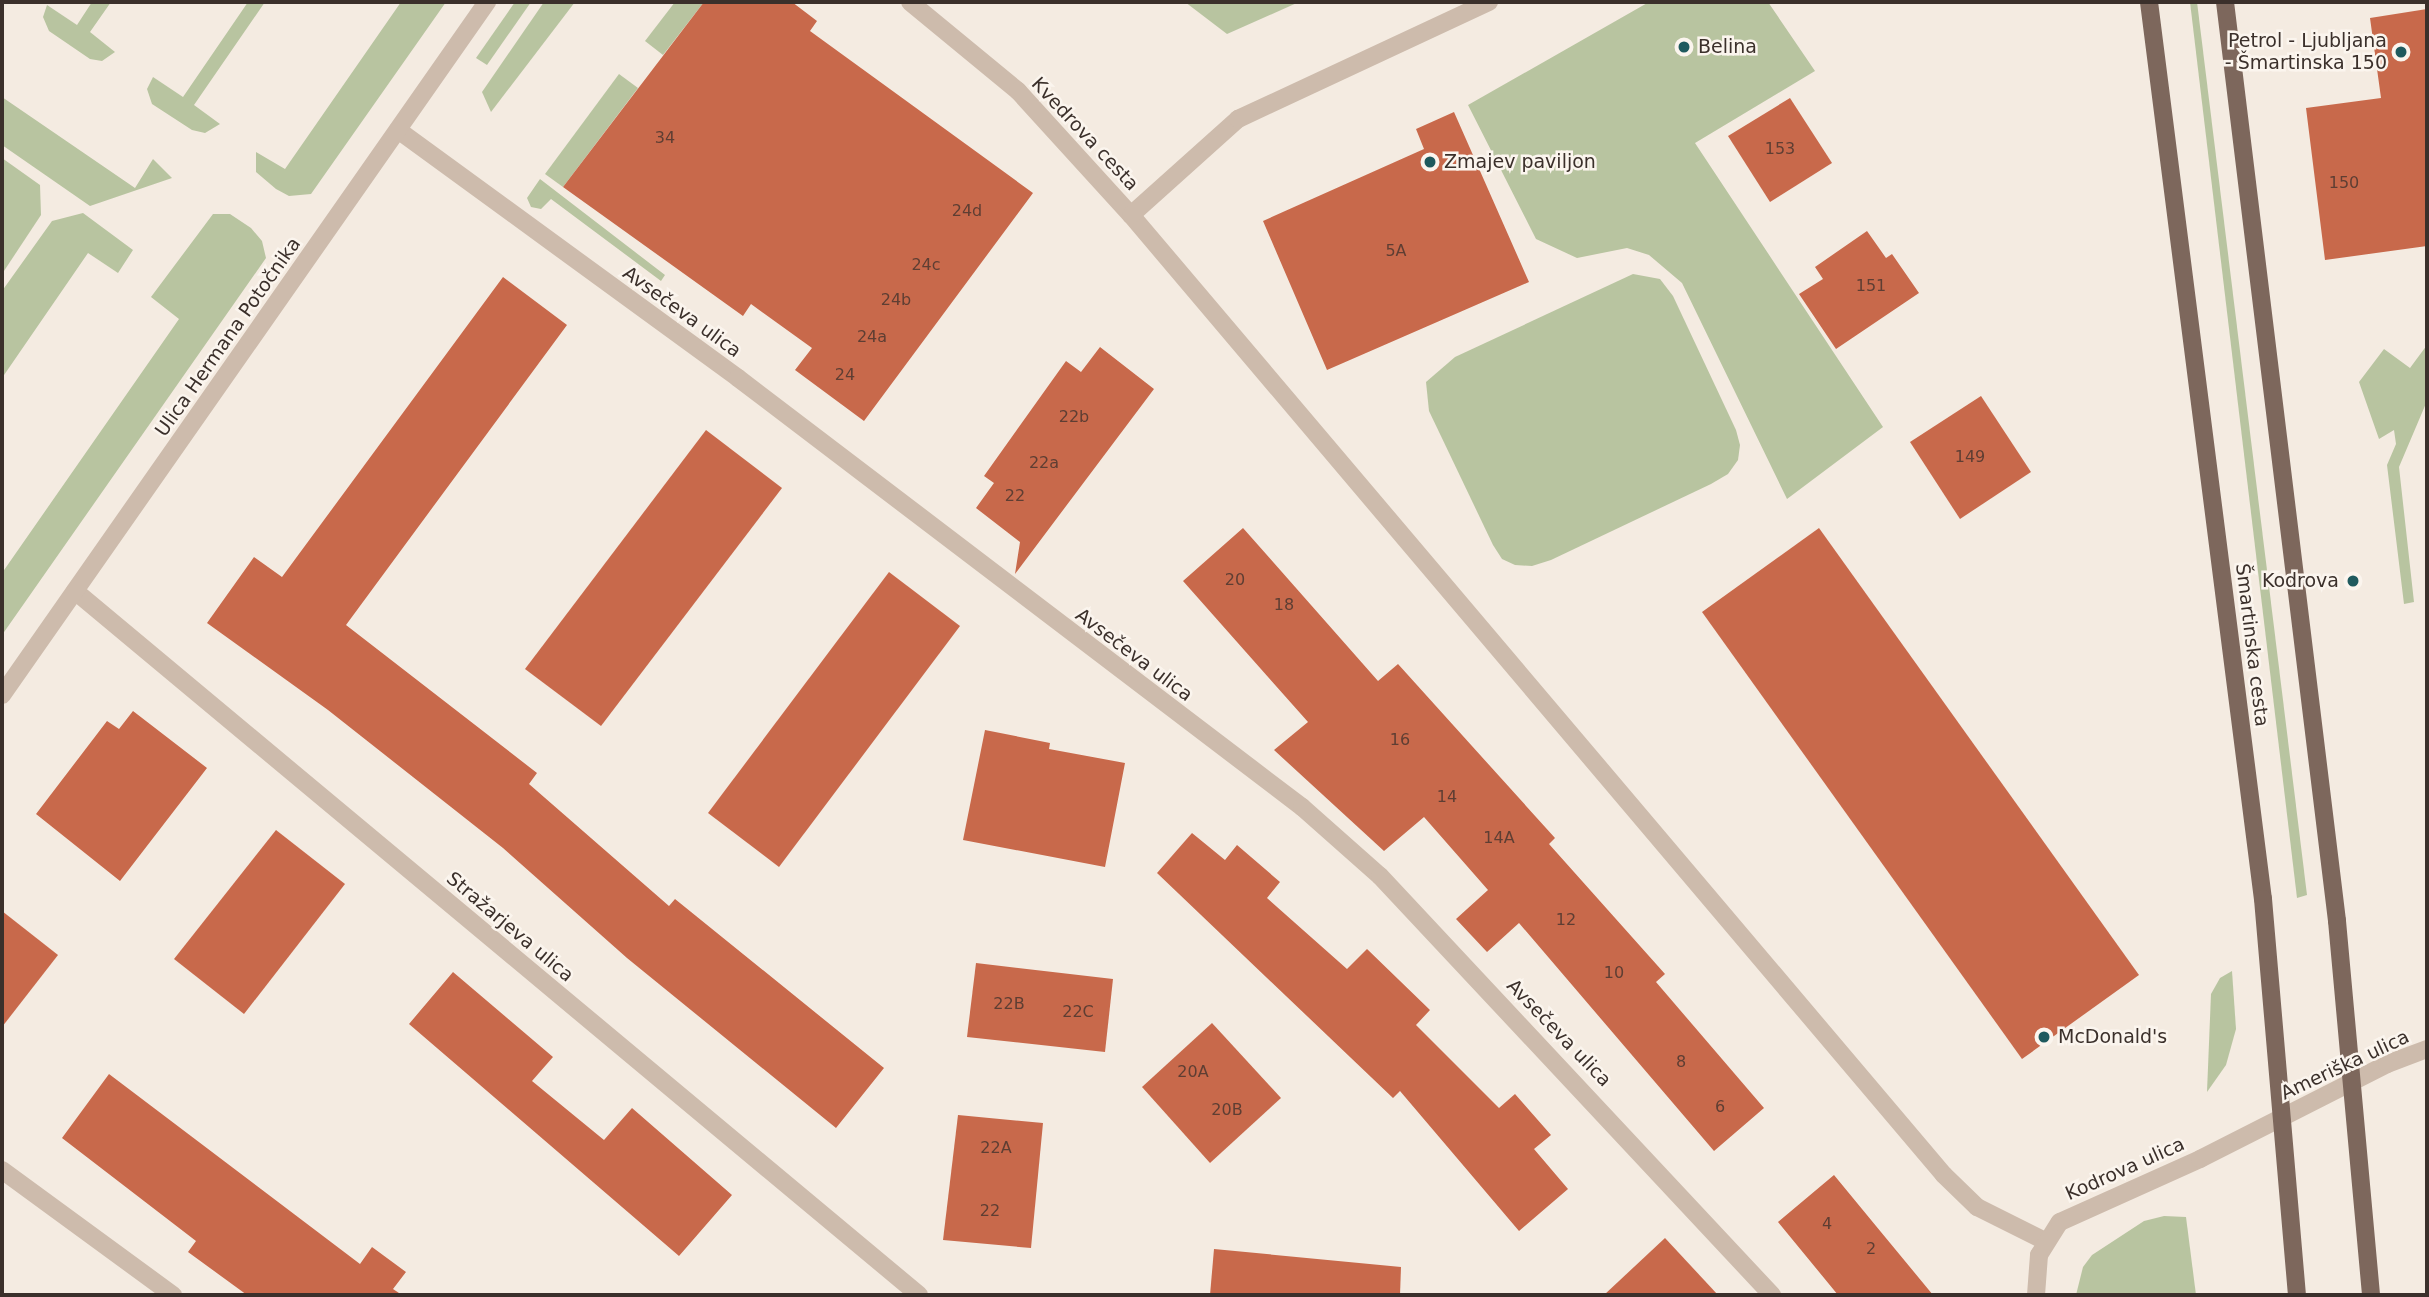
<!DOCTYPE html>
<meta charset="utf-8">
<style>
body{margin:0}
#map{position:relative;width:2429px;height:1297px;overflow:hidden;background:#f4ebe1;font-family:"DejaVu Sans",sans-serif}
div>[style]{position:absolute}
.green>*{inset:0;background:#b8c4a0}
.building>*{inset:0;background:#c8694b}
.minor>*{height:18px;margin:-9px;padding:0 9px;transform-origin:9px;border-radius:9px;background:#cdbbac}
.major>*{height:18px;margin:-9px;padding:0 9px;transform-origin:9px;border-radius:9px;background:#7d675c}
.dots>*{width:19px;height:19px;translate:-50% -50%;box-sizing:border-box;border:4px solid #fbf5ee;border-radius:50%}
span{translate:-50% -50%;white-space:nowrap;text-align:center;line-height:1.15;-webkit-text-stroke:5px #fbf5ee;paint-order:stroke}
.number-label{font-size:16px;color:#5e3e33}
.number-label span{-webkit-text-stroke-width:0}
.poi-label{font-size:19px;color:#3b302b}
.right{translate:-100% -50%;text-align:right}
.left{translate:0 -50%;text-align:left}
.street-label{font-size:19px;color:#3b302b}
.frame{position:absolute;inset:0;border:4px solid #3b302b;pointer-events:none}
</style>
<div id="map">
<div class="green">
<i style="clip-path:polygon(92px 2px,111px 2px,90px 32px,115px 52px,102px 61px,90px 59px,49px 31px,43px 17px,47px 5px,77px 25px)"></i>
<i style="clip-path:polygon(248px 2px,265px 2px,194px 105px,220px 124px,205px 133px,192px 130px,152px 104px,147px 89px,153px 77px,183px 97px)"></i>
<i style="clip-path:polygon(401px 2px,446px 2px,311px 194px,289px 196px,276px 189px,256px 172px,256px 152px,285px 169px)"></i>
<i style="clip-path:polygon(515px 2px,531px 2px,487px 65px,476px 58px)"></i>
<i style="clip-path:polygon(544px 2px,575px 2px,491px 112px,482px 92px)"></i>
<i style="clip-path:polygon(675px 2px,704px 2px,663px 55px,645px 41px)"></i>
<i style="clip-path:polygon(1185px 2px,1299px 2px,1227px 34px)"></i>
<i style="clip-path:polygon(1649px 2px,1768px 2px,1815px 71px,1695px 143px,1883px 427px,1787px 499px,1682px 283px,1649px 255px,1627px 248px,1577px 258px,1536px 239px,1468px 105px)"></i>
<i style="clip-path:polygon(2190px 2px,2197px 2px,2307px 895px,2297px 898px)"></i>
<i style="clip-path:polygon(619px 74px,638px 88px,563px 187px,545px 174px)"></i>
<i style="clip-path:polygon(2px 97px,135px 188px,153px 159px,172px 178px,90px 206px,2px 145px)"></i>
<i style="clip-path:polygon(2px 158px,40px 185px,41px 215px,2px 274px)"></i>
<i style="clip-path:polygon(540px 179px,665px 275px,661px 281px,551px 199px,541px 209px,531px 207px,527px 198px)"></i>
<i style="clip-path:polygon(83px 213px,133px 250px,118px 273px,88px 253px,2px 378px,2px 291px,52px 221px)"></i>
<i style="clip-path:polygon(213px 214px,230px 214px,251px 228px,262px 241px,266px 258px,2px 635px,2px 573px,179px 319px,151px 297px)"></i>
<i style="clip-path:polygon(1633px 274px,1660px 279px,1673px 296px,1736px 430px,1740px 445px,1738px 460px,1728px 474px,1711px 484px,1551px 560px,1532px 566px,1515px 565px,1502px 559px,1493px 545px,1429px 411px,1426px 382px,1455px 357px)"></i>
<i style="clip-path:polygon(2427px 345px,2427px 401px,2399px 467px,2414px 602px,2404px 604px,2387px 465px,2396px 444px,2394px 430px,2379px 439px,2359px 382px,2384px 349px,2410px 368px)"></i>
<i style="clip-path:polygon(2232px 971px,2236px 1029px,2226px 1065px,2207px 1092px,2211px 994px,2220px 978px)"></i>
<i style="clip-path:polygon(2164px 1216px,2186px 1217px,2196px 1295px,2076px 1295px,2083px 1267px,2092px 1255px,2144px 1221px)"></i>
</div>
<div class="building">
<i style="clip-path:polygon(704px 2px,792px 2px,817px 21px,810px 31px,1033px 193px,864px 421px,795px 370px,812px 348px,751px 304px,743px 316px,563px 187px)"></i>
<i style="clip-path:polygon(2427px 9px,2427px 246px,2325px 260px,2306px 108px,2381px 98px,2370px 18px)"></i>
<i style="clip-path:polygon(1790px 98px,1832px 163px,1770px 202px,1728px 136px)"></i>
<i style="clip-path:polygon(1454px 112px,1529px 282px,1327px 370px,1263px 221px,1424px 149px,1416px 129px)"></i>
<i style="clip-path:polygon(1867px 231px,1886px 258px,1892px 254px,1919px 293px,1836px 349px,1799px 294px,1823px 279px,1815px 267px)"></i>
<i style="clip-path:polygon(503px 277px,567px 325px,346px 625px,537px 773px,529px 784px,669px 906px,675px 899px,884px 1068px,836px 1128px,627px 958px,503px 848px,328px 710px,207px 623px,254px 557px,282px 577px)"></i>
<i style="clip-path:polygon(1100px 347px,1154px 389px,1015px 574px,1020px 542px,976px 508px,994px 483px,984px 476px,1066px 361px,1081px 372px)"></i>
<i style="clip-path:polygon(1981px 396px,2031px 472px,1960px 519px,1910px 442px)"></i>
<i style="clip-path:polygon(706px 430px,782px 488px,601px 726px,525px 669px)"></i>
<i style="clip-path:polygon(1243px 528px,1378px 681px,1398px 664px,1555px 838px,1549px 844px,1665px 974px,1656px 982px,1764px 1108px,1714px 1151px,1519px 923px,1487px 952px,1456px 919px,1488px 890px,1424px 817px,1384px 851px,1274px 750px,1308px 722px,1183px 581px)"></i>
<i style="clip-path:polygon(1819px 528px,2139px 975px,2022px 1059px,1702px 612px)"></i>
<i style="clip-path:polygon(889px 572px,960px 626px,779px 867px,708px 813px)"></i>
<i style="clip-path:polygon(133px 711px,207px 768px,120px 881px,36px 814px,107px 721px,119px 729px)"></i>
<i style="clip-path:polygon(985px 730px,1050px 743px,1049px 749px,1125px 763px,1105px 867px,963px 840px)"></i>
<i style="clip-path:polygon(276px 830px,345px 884px,244px 1014px,174px 959px)"></i>
<i style="clip-path:polygon(1192px 833px,1225px 860px,1237px 845px,1280px 882px,1267px 898px,1347px 969px,1367px 949px,1430px 1010px,1416px 1025px,1499px 1108px,1515px 1094px,1551px 1135px,1534px 1149px,1568px 1189px,1519px 1231px,1400px 1091px,1393px 1098px,1157px 873px)"></i>
<i style="clip-path:polygon(2px 911px,58px 955px,2px 1027px)"></i>
<i style="clip-path:polygon(976px 963px,1113px 979px,1105px 1052px,967px 1037px)"></i>
<i style="clip-path:polygon(453px 972px,553px 1057px,532px 1081px,604px 1140px,632px 1108px,732px 1195px,679px 1256px,409px 1024px)"></i>
<i style="clip-path:polygon(1212px 1023px,1281px 1098px,1210px 1163px,1142px 1087px)"></i>
<i style="clip-path:polygon(109px 1074px,360px 1264px,372px 1247px,406px 1272px,393px 1289px,402px 1295px,247px 1295px,188px 1252px,196px 1241px,62px 1138px)"></i>
<i style="clip-path:polygon(958px 1115px,1043px 1123px,1031px 1248px,943px 1240px)"></i>
<i style="clip-path:polygon(1834px 1175px,1876px 1226px,1933px 1295px,1838px 1295px,1778px 1222px)"></i>
<i style="clip-path:polygon(1665px 1238px,1718px 1295px,1604px 1295px)"></i>
<i style="clip-path:polygon(1214px 1249px,1401px 1267px,1400px 1295px,1210px 1295px)"></i>
</div>
<div class="minor">
<i style="left:910px;top:2px;width:140px;rotate:39.5deg"></i>
<i style="left:1018px;top:91px;width:168px;rotate:47.7deg"></i>
<i style="left:1131px;top:215px;width:1258px;rotate:49.74deg"></i>
<i style="left:1944px;top:1175px;width:46px;rotate:44.1deg"></i>
<i style="left:1977px;top:1207px;width:76px;rotate:26.6deg"></i>
<i style="left:398px;top:130px;width:421px;rotate:36.1deg"></i>
<i style="left:738px;top:378px;width:709px;rotate:37.26deg"></i>
<i style="left:1302px;top:807px;width:104px;rotate:41.5deg"></i>
<i style="left:1380px;top:876px;width:574px;rotate:46.91deg"></i>
<i style="left:1131px;top:215px;width:144px;rotate:-41.9deg"></i>
<i style="left:1238px;top:119px;width:277px;rotate:-25deg"></i>
<i style="left:75px;top:591px;width:1099px;rotate:39.83deg"></i>
<i style="left:2px;top:695px;width:846px;rotate:-55.01deg"></i>
<i style="left:2px;top:1170px;width:212px;rotate:36.2deg"></i>
<i style="left:2036px;top:1295px;width:40px;rotate:-85.7deg"></i>
<i style="left:2039px;top:1255px;width:39px;rotate:-58deg"></i>
<i style="left:2060px;top:1222px;width:154px;rotate:-24.2deg"></i>
<i style="left:2200px;top:1159px;width:210px;rotate:-26.9deg"></i>
<i style="left:2387px;top:1064px;width:43px;rotate:-20.6deg"></i>
</div>
<div class="major">
<i style="left:2149px;top:2px;width:904px;rotate:82.76deg"></i>
<i style="left:2263px;top:899px;width:397px;rotate:85.1deg"></i>
<i style="left:2225px;top:2px;width:926px;rotate:83.05deg"></i>
<i style="left:2337px;top:921px;width:376px;rotate:84.8deg"></i>
</div>
<div class="dots">
<i style="left:1684px;top:47px;background:#1f5a5e"></i>
<i style="left:2401px;top:52px;background:#1f5a5e"></i>
<i style="left:1430px;top:162px;background:#1f5a5e"></i>
<i style="left:2353px;top:581px;background:#1f5a5e"></i>
<i style="left:2044px;top:1037px;background:#1f5a5e"></i>
</div>
<div class="number-label">
<span style="left:665px;top:138px">34</span>
<span style="left:1780px;top:149px">153</span>
<span style="left:2344px;top:183px">150</span>
<span style="left:967px;top:211px">24d</span>
<span style="left:1396px;top:251px">5A</span>
<span style="left:926px;top:265px">24c</span>
<span style="left:1871px;top:286px">151</span>
<span style="left:896px;top:300px">24b</span>
<span style="left:872px;top:337px">24a</span>
<span style="left:845px;top:375px">24</span>
<span style="left:1074px;top:417px">22b</span>
<span style="left:1970px;top:457px">149</span>
<span style="left:1044px;top:463px">22a</span>
<span style="left:1015px;top:496px">22</span>
<span style="left:1235px;top:580px">20</span>
<span style="left:1284px;top:605px">18</span>
<span style="left:1400px;top:740px">16</span>
<span style="left:1447px;top:797px">14</span>
<span style="left:1499px;top:838px">14A</span>
<span style="left:1566px;top:920px">12</span>
<span style="left:1614px;top:973px">10</span>
<span style="left:1009px;top:1004px">22B</span>
<span style="left:1078px;top:1012px">22C</span>
<span style="left:1681px;top:1062px">8</span>
<span style="left:1193px;top:1072px">20A</span>
<span style="left:1720px;top:1107px">6</span>
<span style="left:1227px;top:1110px">20B</span>
<span style="left:996px;top:1148px">22A</span>
<span style="left:990px;top:1211px">22</span>
<span style="left:1827px;top:1224px">4</span>
<span style="left:1871px;top:1249px">2</span>
</div>
<div class="poi-label">
<span class="right" style="left:2387px;top:52px">Petrol - Ljubljana<br>- Šmartinska 150</span>
<span class="left" style="left:1698px;top:47px">Belina</span>
<span class="left" style="left:1444px;top:162px">Zmajev paviljon</span>
<span class="right" style="left:2339px;top:581px">Kodrova</span>
<span class="left" style="left:2058px;top:1037px">McDonald's</span>
</div>
<div class="street-label">
<span style="left:1085px;top:134px;rotate:47deg">Kvedrova cesta</span>
<span style="left:682px;top:312px;rotate:36deg">Avsečeva ulica</span>
<span style="left:228px;top:337px;rotate:-55deg">Ulica Hermana Potočnika</span>
<span style="left:2252px;top:645px;rotate:83deg">Šmartinska cesta</span>
<span style="left:1134px;top:655px;rotate:37deg">Avsečeva ulica</span>
<span style="left:510px;top:927px;rotate:40deg">Stražarjeva ulica</span>
<span style="left:1559px;top:1033px;rotate:46deg">Avsečeva ulica</span>
<span style="left:2345px;top:1065px;rotate:-25deg">Ameriška ulica</span>
<span style="left:2125px;top:1169px;rotate:-24deg">Kodrova ulica</span>
</div>
<div class="frame"></div>
</div>
